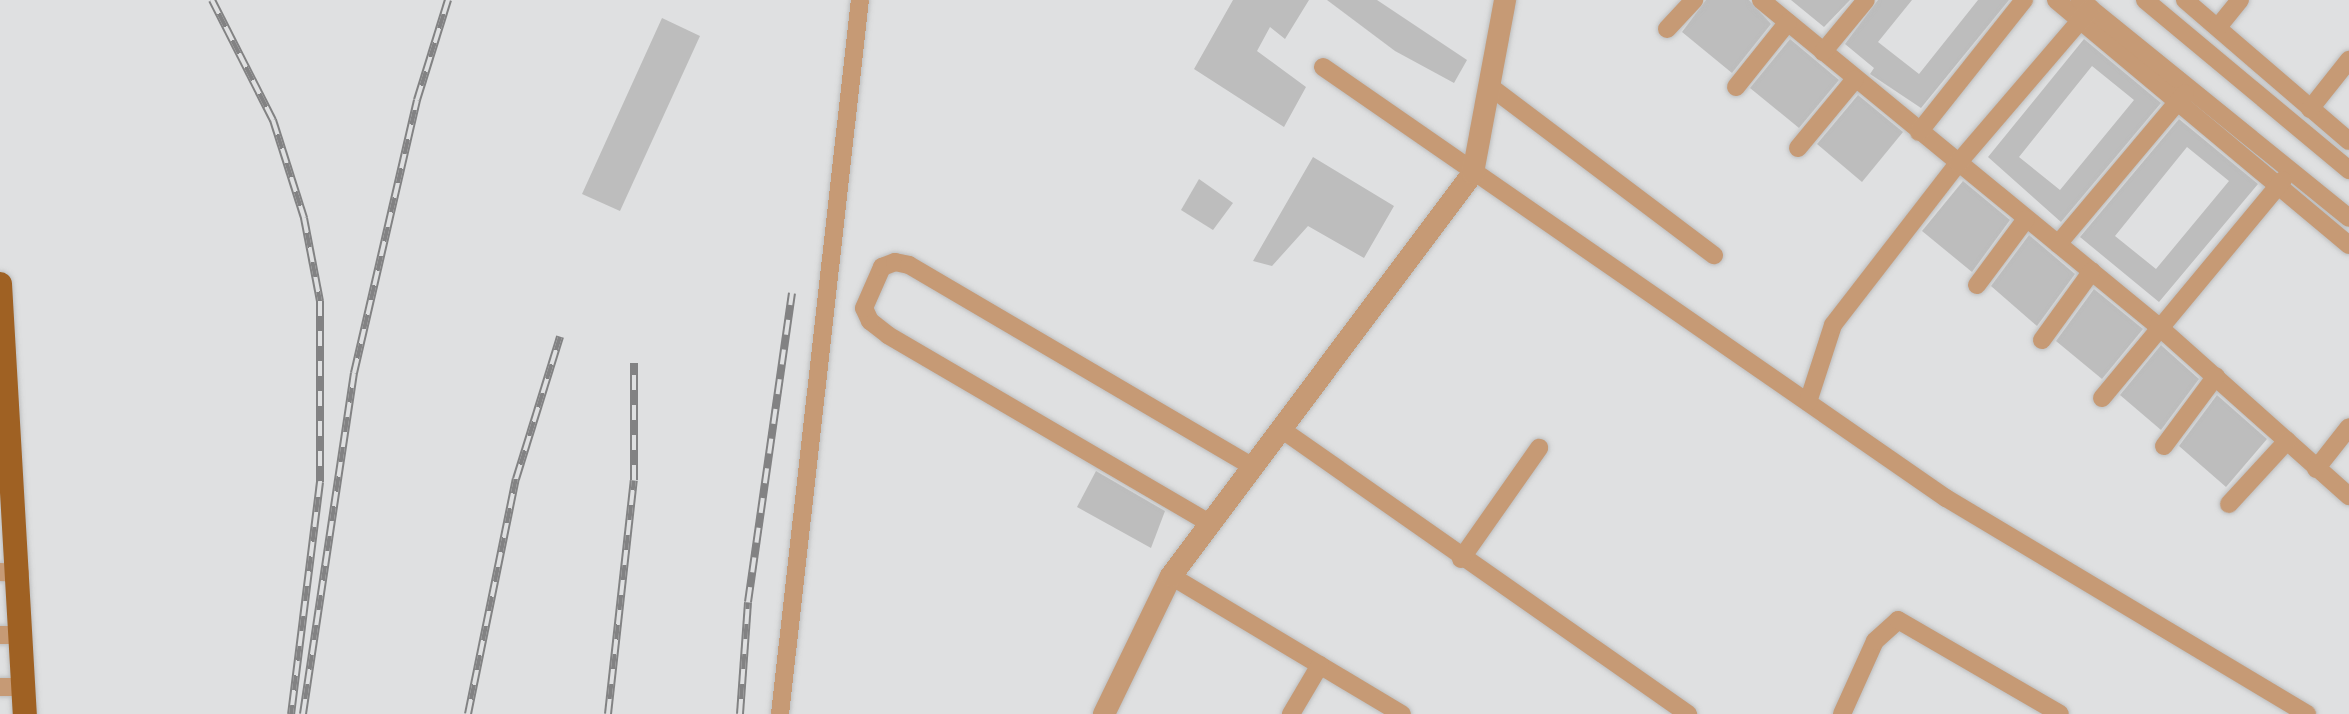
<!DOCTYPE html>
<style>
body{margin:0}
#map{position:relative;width:2349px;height:714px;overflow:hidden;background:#dfe0e1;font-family:Roboto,sans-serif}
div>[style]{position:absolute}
.building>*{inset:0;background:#bdbdbd}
.roads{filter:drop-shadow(0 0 2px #bdbebf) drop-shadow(0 0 2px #bdbebf)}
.minor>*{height:18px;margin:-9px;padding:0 9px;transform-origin:9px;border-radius:9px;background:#c69a75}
.tertiary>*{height:22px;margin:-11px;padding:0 11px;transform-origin:11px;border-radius:11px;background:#c69a75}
.primary>*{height:24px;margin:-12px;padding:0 12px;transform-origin:12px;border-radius:12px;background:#9f6123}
.rail>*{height:8px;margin-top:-4px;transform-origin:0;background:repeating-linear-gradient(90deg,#dfe0e1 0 15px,#828283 0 30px);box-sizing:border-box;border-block:2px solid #828283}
span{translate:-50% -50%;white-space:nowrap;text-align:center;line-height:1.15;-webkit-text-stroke:8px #dfe0e1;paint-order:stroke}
</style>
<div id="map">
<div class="building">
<i style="clip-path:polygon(1233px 0,1309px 0,1285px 39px,1270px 27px,1257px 51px,1306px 87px,1284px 127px,1194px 69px)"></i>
<i style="clip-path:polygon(1327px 0,1377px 0,1467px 60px,1454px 83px,1395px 51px)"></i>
<i style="clip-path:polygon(1706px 0,1749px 0,1771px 24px,1732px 73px,1682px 32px)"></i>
<i style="clip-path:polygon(1791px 0,1850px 0,1824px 27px)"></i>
<i style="clip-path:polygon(1878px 0,1912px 0,1878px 42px,1919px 74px,1978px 0,2009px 0,1921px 108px,1870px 74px,1874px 68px,1845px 44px)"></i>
<i style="clip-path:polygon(662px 18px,700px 36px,620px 211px,582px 194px)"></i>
<i style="clip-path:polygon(1790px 39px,1839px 80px,1799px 128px,1750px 88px)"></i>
<i style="clip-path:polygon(evenodd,2084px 39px,2161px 103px,2061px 222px,1988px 157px,2084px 39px,2092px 66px,2134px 100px,2060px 190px,2019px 157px,2092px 66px)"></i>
<i style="clip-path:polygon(1858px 95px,1903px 132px,1862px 182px,1817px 144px)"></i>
<i style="clip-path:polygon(evenodd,2179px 119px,2258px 184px,2159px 302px,2080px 237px,2179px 119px,2187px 147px,2229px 181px,2156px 269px,2115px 236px,2187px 147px)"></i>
<i style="clip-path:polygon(1313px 157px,1394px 206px,1364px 258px,1308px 226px,1272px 266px,1253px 261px)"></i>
<i style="clip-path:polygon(1199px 179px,1233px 203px,1213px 230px,1181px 210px)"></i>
<i style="clip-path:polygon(1963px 181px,2010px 220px,1972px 272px,1922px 231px)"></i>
<i style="clip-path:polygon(2029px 235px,2075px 274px,2037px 326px,1991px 286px)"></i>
<i style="clip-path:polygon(2094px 289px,2143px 329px,2102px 379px,2056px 341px)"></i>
<i style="clip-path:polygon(2161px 345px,2199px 379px,2161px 430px,2120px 395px)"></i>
<i style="clip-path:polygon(2217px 395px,2267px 439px,2226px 487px,2179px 446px)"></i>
<i style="clip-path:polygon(1096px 471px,1165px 511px,1151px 548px,1077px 507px)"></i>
</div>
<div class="roads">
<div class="minor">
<i style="left:1761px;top:0;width:514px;rotate:39.39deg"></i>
<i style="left:2158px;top:326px;width:256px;rotate:41.7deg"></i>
<i style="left:2056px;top:0;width:382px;rotate:39.9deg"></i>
<i style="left:2080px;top:0;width:346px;rotate:39deg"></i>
<i style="left:2145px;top:0;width:266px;rotate:39.8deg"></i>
<i style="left:2185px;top:0;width:216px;rotate:40.7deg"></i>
<i style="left:2218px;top:27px;width:35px;rotate:-51deg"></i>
<i style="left:1667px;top:29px;width:40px;rotate:-47deg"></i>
<i style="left:1823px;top:52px;width:67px;rotate:-50.4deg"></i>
<i style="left:1323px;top:67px;width:758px;rotate:34.68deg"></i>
<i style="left:1946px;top:498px;width:421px;rotate:30.9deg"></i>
<i style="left:1488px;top:85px;width:283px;rotate:37deg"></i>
<i style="left:1736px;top:87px;width:83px;rotate:-51.3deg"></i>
<i style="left:2310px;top:109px;width:63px;rotate:-51.5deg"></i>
<i style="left:1919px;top:132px;width:169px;rotate:-51.5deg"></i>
<i style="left:1798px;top:148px;width:89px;rotate:-50.4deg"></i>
<i style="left:2058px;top:244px;width:197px;rotate:-49.9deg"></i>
<i style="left:1977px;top:285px;width:82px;rotate:-53.4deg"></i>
<i style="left:2042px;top:340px;width:85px;rotate:-54.1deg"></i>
<i style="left:2102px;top:398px;width:283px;rotate:-50.3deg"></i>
<i style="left:1808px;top:402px;width:81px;rotate:-72deg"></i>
<i style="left:1833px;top:325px;width:205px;rotate:-52.3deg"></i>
<i style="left:1958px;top:163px;width:204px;rotate:-49.4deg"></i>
<i style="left:1281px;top:429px;width:497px;rotate:35deg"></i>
<i style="left:2164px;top:446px;width:87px;rotate:-53.4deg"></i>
<i style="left:2316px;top:469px;width:53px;rotate:-51.8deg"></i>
<i style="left:2229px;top:504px;width:86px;rotate:-47.4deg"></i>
<i style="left:1211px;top:524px;width:374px;rotate:-149.7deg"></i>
<i style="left:888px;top:335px;width:23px;rotate:-142deg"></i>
<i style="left:870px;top:321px;width:14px;rotate:-115deg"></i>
<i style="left:864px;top:308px;width:45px;rotate:-66.3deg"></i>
<i style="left:882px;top:267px;width:14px;rotate:-21deg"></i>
<i style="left:895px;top:262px;width:14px;rotate:12deg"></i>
<i style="left:909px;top:265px;width:399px;rotate:30.4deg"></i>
<i style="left:1461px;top:559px;width:136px;rotate:-54.9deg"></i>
<i style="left:0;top:572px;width:20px;rotate:3deg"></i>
<i style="left:1171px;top:576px;width:269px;rotate:30.9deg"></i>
<i style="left:0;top:635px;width:23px"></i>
<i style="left:0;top:687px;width:23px"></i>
<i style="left:780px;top:714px;width:718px;rotate:-83.61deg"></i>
<i style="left:1291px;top:714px;width:57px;rotate:-59.4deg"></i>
<i style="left:1842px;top:714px;width:80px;rotate:-65.7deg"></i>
<i style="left:1875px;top:641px;width:31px;rotate:-42deg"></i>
<i style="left:1898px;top:620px;width:187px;rotate:30.1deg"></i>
</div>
<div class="tertiary">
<i style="left:1104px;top:714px;width:153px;rotate:-64.1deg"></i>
<i style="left:1171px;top:576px;width:504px;rotate:-53.15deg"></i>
<i style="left:1473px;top:173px;width:176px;rotate:-79.5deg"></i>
</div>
<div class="primary">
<i style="left:0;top:284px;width:431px;rotate:86.7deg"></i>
</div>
</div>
<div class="rail">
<i style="left:212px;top:0;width:135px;rotate:63.1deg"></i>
<i style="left:273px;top:120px;width:103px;rotate:72.4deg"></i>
<i style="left:304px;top:218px;width:85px;rotate:79.1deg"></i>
<i style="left:320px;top:301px;width:181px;rotate:90deg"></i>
<i style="left:320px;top:482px;width:234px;rotate:97.1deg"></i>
<i style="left:303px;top:714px;width:345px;rotate:-81.5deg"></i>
<i style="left:354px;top:373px;width:280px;rotate:-77deg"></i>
<i style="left:417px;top:100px;width:105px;rotate:-72.8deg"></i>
<i style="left:468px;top:714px;width:240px;rotate:-78.5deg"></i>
<i style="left:516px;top:479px;width:149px;rotate:-72.8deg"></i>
<i style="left:608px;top:714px;width:235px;rotate:-83.7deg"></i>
<i style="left:634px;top:480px;width:117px;rotate:-90deg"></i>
<i style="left:740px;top:714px;width:112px;rotate:-85.9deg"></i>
<i style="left:748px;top:602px;width:312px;rotate:-81.9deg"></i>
</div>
</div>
